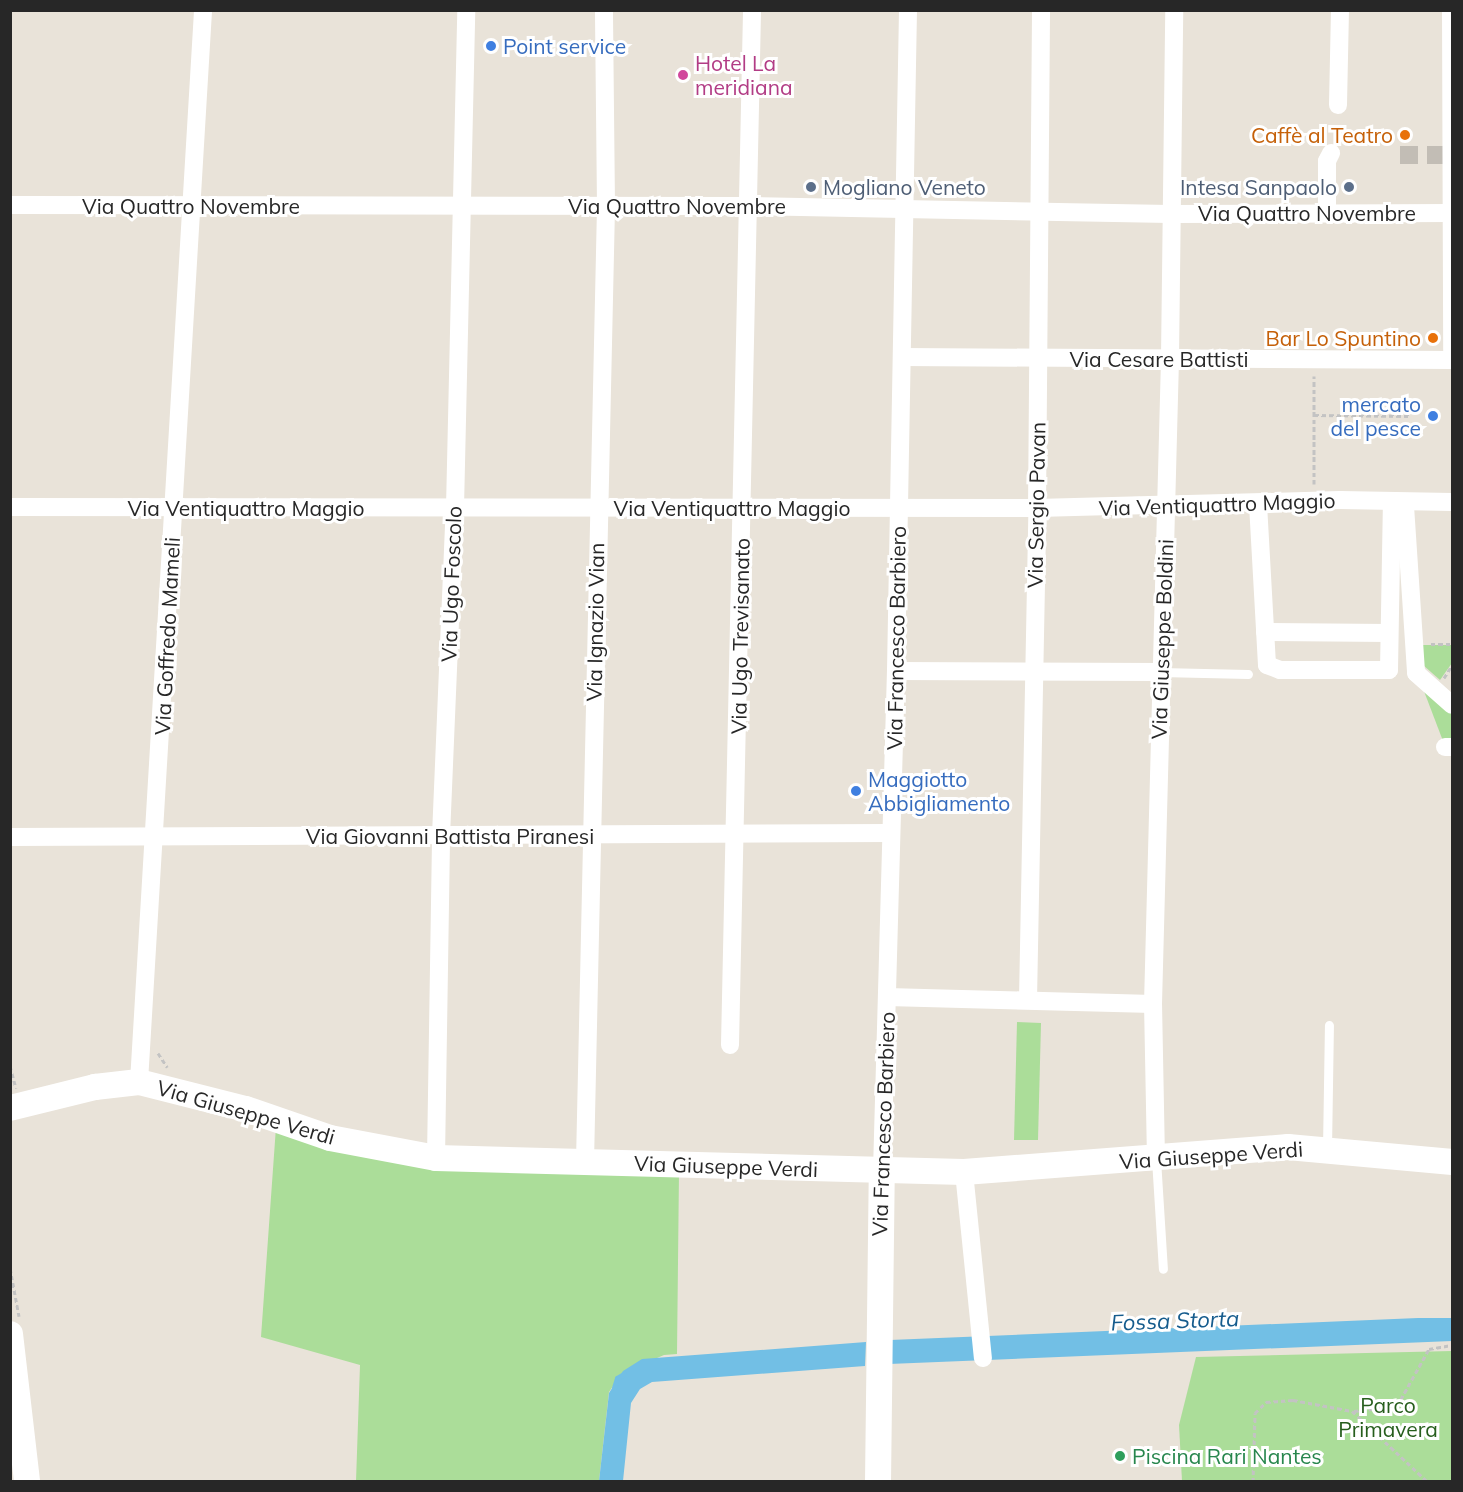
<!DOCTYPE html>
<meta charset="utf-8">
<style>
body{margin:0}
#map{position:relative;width:1463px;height:1492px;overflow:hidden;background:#e9e3d9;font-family:Mulish,sans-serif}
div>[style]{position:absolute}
.green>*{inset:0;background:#abdd99}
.water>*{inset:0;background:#72bfe5}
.stream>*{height:4.5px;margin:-2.25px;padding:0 2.25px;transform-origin:2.25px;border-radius:2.25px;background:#72bfe5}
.street-tunnel>*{height:18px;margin-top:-9px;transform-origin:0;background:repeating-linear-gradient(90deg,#c2bdb5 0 18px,transparent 0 27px)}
.path>*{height:3px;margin-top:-1.5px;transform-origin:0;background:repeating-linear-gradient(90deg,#c3c3c3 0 4.5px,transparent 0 7.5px)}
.lane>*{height:9px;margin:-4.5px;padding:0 4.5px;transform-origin:4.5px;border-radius:4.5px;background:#fff}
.street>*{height:18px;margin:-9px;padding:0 9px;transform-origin:9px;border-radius:9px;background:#fff}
.secondary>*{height:26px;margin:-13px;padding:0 13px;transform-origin:13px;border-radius:13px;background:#fff}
.dots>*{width:16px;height:16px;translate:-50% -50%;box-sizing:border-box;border:3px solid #fff;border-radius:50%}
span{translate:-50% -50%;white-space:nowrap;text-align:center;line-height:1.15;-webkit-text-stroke:6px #fff;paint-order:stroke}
.shop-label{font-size:21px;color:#366cbe}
.left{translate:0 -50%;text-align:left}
.right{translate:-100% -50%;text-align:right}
.hotel-label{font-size:21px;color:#b23c85}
.food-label{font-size:21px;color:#c56008}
.service-label{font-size:21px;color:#4e5e75}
.street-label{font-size:21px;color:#272727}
.park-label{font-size:21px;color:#275e1d}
.leisure-label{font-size:21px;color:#27864d}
.water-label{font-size:22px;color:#165c8d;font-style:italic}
.frame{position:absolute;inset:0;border:12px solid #272727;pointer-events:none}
</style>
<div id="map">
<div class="green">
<i style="clip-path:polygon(1421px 645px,1452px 645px,1452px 663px,1440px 680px,1423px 665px)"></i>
<i style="clip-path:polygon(1422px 686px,1452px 713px,1452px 741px,1443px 741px)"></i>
<i style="clip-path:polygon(1017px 1022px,1041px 1023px,1038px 1140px,1014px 1140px)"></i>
<i style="clip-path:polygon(276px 1127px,679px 1172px,677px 1354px,664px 1355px,622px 1373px,609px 1392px,599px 1481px,356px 1481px,360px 1365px,261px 1337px)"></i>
<i style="clip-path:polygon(1452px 1351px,1452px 1481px,1182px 1481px,1179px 1425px,1196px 1357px)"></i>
</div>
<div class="water">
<i style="clip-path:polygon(1418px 1318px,1452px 1318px,1452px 1341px,889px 1364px,890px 1340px)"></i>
<i style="clip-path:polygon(866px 1342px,865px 1366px,652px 1382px,640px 1389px,631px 1403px,623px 1481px,599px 1481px,609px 1393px,623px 1371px,642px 1359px)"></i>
</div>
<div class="stream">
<i style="left:614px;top:1388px;width:10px;rotate:-73deg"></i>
<i style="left:617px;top:1378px;width:8px;rotate:-30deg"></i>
</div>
<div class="street-tunnel">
<i style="left:1400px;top:155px;width:52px"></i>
</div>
<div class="path">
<i style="left:1314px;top:415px;width:96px;rotate:0.6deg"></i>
<i style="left:1314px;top:484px;width:108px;rotate:-90deg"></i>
<i style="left:1431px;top:644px;width:21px"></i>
<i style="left:1444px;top:678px;width:15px;rotate:-58deg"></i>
<i style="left:158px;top:1053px;width:17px;rotate:57deg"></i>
<i style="left:10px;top:1066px;width:23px;rotate:75deg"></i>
<i style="left:10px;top:1268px;width:49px;rotate:79.4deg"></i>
<i style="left:1354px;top:1411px;width:43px;rotate:-6.6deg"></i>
<i style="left:1397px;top:1406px;width:65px;rotate:-60.7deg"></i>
<i style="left:1429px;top:1349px;width:23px;rotate:-10deg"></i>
<i style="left:1253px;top:1482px;width:69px;rotate:-88.3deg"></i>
<i style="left:1255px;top:1413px;width:16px;rotate:-45deg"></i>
<i style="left:1266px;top:1402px;width:27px;rotate:-4deg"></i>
<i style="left:1293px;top:1400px;width:60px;rotate:10.6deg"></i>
<i style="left:1352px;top:1411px;width:104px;rotate:43.1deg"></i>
</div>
<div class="lane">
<i style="left:1160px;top:672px;width:88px;rotate:1.3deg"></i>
<i style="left:1327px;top:1149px;width:124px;rotate:-89.1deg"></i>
<i style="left:1156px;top:1159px;width:110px;rotate:86.4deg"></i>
</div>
<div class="street">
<i style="left:1451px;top:10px;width:350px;rotate:89.8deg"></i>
<i style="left:1338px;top:105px;width:95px;rotate:-88.8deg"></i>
<i style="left:10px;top:205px;width:737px;rotate:0.08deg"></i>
<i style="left:747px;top:206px;width:423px;rotate:1.1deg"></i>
<i style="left:1170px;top:214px;width:282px;rotate:-0.2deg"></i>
<i style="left:1327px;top:213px;width:52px;rotate:-90deg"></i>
<i style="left:1327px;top:161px;width:9px;rotate:-63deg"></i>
<i style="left:902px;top:357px;width:550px;rotate:0.31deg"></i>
<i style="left:1258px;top:504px;width:161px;rotate:86.8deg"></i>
<i style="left:1267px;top:665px;width:14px;rotate:21deg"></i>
<i style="left:1280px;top:670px;width:109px"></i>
<i style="left:1389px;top:670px;width:169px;rotate:-89deg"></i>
<i style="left:1405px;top:506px;width:167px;rotate:86.2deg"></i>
<i style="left:1416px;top:673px;width:48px;rotate:41.6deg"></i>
<i style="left:10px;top:507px;width:1027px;rotate:0.06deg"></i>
<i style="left:1037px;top:508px;width:303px;rotate:-1.5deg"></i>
<i style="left:1340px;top:500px;width:112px;rotate:1deg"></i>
<i style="left:1265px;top:632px;width:124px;rotate:0.5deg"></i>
<i style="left:896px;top:671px;width:264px;rotate:0.2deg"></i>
<i style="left:1445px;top:747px;width:7px"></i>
<i style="left:10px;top:837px;width:880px;rotate:-0.26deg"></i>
<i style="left:887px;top:997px;width:266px;rotate:1.5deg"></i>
<i style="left:1028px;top:1000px;width:488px;rotate:-88.9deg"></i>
<i style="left:1037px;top:512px;width:502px;rotate:-89.54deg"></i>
<i style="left:730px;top:1045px;width:1035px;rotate:-88.78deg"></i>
<i style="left:139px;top:1082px;width:1074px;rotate:-86.58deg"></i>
<i style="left:436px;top:1158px;width:322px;rotate:-89.1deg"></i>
<i style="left:441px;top:836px;width:328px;rotate:-87.6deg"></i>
<i style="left:455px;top:508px;width:498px;rotate:-88.7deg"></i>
<i style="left:1156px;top:1159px;width:155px;rotate:-91.1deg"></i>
<i style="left:1153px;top:1004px;width:646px;rotate:-88.49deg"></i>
<i style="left:1170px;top:358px;width:348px;rotate:-89.3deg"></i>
<i style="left:585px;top:1162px;width:956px;rotate:-88.74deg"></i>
<i style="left:606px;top:206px;width:196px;rotate:-90.6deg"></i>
<i style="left:882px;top:1171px;width:500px;rotate:-88.4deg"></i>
<i style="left:896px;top:671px;width:661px;rotate:-88.96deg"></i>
<i style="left:964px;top:1172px;width:187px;rotate:84.2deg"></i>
</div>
<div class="secondary">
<i style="left:10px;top:1108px;width:88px;rotate:-13.9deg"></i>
<i style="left:95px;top:1087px;width:44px;rotate:-6.5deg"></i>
<i style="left:139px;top:1082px;width:110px;rotate:14.2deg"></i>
<i style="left:246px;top:1109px;width:89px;rotate:19deg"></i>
<i style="left:330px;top:1138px;width:108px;rotate:10.7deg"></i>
<i style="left:436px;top:1158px;width:528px;rotate:1.52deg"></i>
<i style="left:964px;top:1172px;width:325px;rotate:-4.4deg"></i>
<i style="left:1288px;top:1147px;width:165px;rotate:5.2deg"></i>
<i style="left:10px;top:1334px;width:149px;rotate:83.4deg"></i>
<i style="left:878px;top:1482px;width:311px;rotate:-89.3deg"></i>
</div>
<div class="dots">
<i style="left:491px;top:46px;background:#3f7fe0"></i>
<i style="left:683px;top:75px;background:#d1479c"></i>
<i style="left:1405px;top:135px;background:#e8710a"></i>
<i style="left:811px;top:187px;background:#5c6f8a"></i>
<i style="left:1349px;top:187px;background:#5c6f8a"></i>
<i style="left:1433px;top:338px;background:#e8710a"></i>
<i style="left:1433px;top:416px;background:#3f7fe0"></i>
<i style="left:856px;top:791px;background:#3f7fe0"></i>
<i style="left:1120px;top:1456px;background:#2e9e5b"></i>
</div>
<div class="shop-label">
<span class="left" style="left:503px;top:46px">Point service</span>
<span class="right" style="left:1421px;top:416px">mercato<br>del pesce</span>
<span class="left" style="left:868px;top:791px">Maggiotto<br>Abbigliamento</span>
</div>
<div class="hotel-label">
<span class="left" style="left:695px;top:75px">Hotel La<br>meridiana</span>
</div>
<div class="food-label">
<span class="right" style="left:1393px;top:135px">Caffè al Teatro</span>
<span class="right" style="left:1421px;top:338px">Bar Lo Spuntino</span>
</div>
<div class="service-label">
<span class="left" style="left:823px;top:187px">Mogliano Veneto</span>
<span class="right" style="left:1337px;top:187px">Intesa Sanpaolo</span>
</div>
<div class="street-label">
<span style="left:191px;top:206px">Via Quattro Novembre</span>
<span style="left:677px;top:206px">Via Quattro Novembre</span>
<span style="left:1307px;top:213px">Via Quattro Novembre</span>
<span style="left:1159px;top:359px">Via Cesare Battisti</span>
<span style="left:1217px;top:504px;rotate:-2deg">Via Ventiquattro Maggio</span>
<span style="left:1036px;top:505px;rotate:-89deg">Via Sergio Pavan</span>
<span style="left:246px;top:508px">Via Ventiquattro Maggio</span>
<span style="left:732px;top:508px">Via Ventiquattro Maggio</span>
<span style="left:451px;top:584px;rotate:-88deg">Via Ugo Foscolo</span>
<span style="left:595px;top:622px;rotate:-89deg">Via Ignazio Vian</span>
<span style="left:167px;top:636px;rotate:-87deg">Via Goffredo Mameli</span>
<span style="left:740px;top:636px;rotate:-89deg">Via Ugo Trevisanato</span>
<span style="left:896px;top:638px;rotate:-89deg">Via Francesco Barbiero</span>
<span style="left:1162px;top:639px;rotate:-88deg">Via Giuseppe Boldini</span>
<span style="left:450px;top:836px">Via Giovanni Battista Piranesi</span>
<span style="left:246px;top:1112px;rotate:16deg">Via Giuseppe Verdi</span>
<span style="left:883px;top:1124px;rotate:-88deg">Via Francesco Barbiero</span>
<span style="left:1211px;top:1155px;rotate:-4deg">Via Giuseppe Verdi</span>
<span style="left:726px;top:1166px;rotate:2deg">Via Giuseppe Verdi</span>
</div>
<div class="park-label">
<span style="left:1388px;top:1417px">Parco<br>Primavera</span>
</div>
<div class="leisure-label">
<span class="left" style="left:1132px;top:1456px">Piscina Rari Nantes</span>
</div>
<div class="water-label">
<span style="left:1175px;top:1321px;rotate:-2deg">Fossa Storta</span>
</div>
<div class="frame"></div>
</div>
